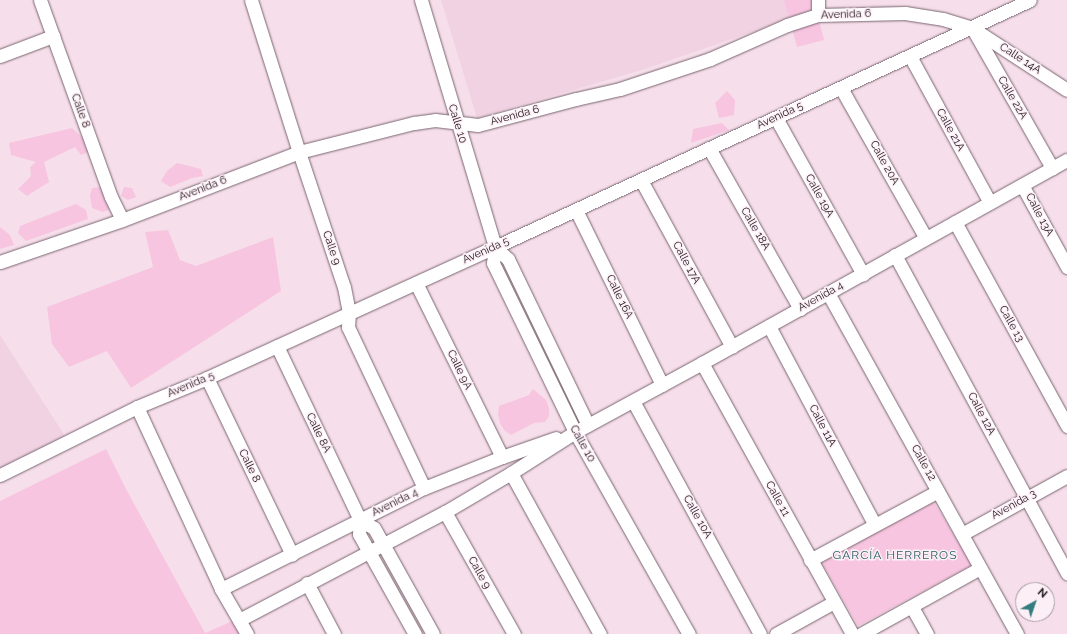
<!DOCTYPE html>
<meta charset="utf-8">
<style>
body{margin:0}
#map{position:relative;width:1067px;height:634px;overflow:hidden;background:#f6dfeb;font-family:Raleway,sans-serif}
div>[style]{position:absolute}
.built>*{inset:0;background:#f0d2e2}
.green>*{inset:0;background:#f7c5e0}
.roads{filter:drop-shadow(0 0 1px #79656f) drop-shadow(0 0 1px #79656f)}
.street>*{height:13px;margin:-6.5px;padding:0 6.5px;transform-origin:6.5px;border-radius:6.5px;background:#fff}
span{translate:-50% -50%;white-space:nowrap;text-align:center;line-height:1.15;-webkit-text-stroke:3px #fdeff6;paint-order:stroke}
.street-label{font-size:11px;color:#1f181c}
.neighbourhood-label{font-size:12px;color:#286265;letter-spacing:1px}
.north{position:absolute;left:1015px;top:582px;width:40px;height:40px;box-sizing:border-box;background:#fdeff6;border:1px solid #a4999f;border-radius:50%;rotate:40deg;font-size:11px;font-weight:700;line-height:16px;text-align:center;color:#1f181c}
.north::after{content:'';display:block;margin:auto;width:14px;height:18px;background:#337c7f;clip-path:polygon(50% 0,100% 100%,50% 72%,0 100%)}
</style>
<div id="map">
<div class="built">
<i style="clip-path:polygon(441px 0,811px 0,813px 11px,642px 70px,477px 118px)"></i>
<i style="clip-path:polygon(0 335px,65px 436px,0 470px)"></i>
</div>
<div class="green">
<i style="clip-path:polygon(784px 0,814px 0,824px 40px,797px 47px)"></i>
<i style="clip-path:polygon(727px 91px,735px 100px,734px 115px,719px 118px,715px 103px)"></i>
<i style="clip-path:polygon(722px 123px,729px 130px,691px 143px,693px 129px)"></i>
<i style="clip-path:polygon(72px 128px,85px 140px,88px 152px,81px 155px,75px 147px,44px 162px,49px 182px,27px 196px,18px 189px,31px 176px,30px 167px,36px 162px,11px 155px,9px 143px)"></i>
<i style="clip-path:polygon(177px 163px,201px 169px,203px 176px,192px 178px,170px 187px,161px 181px,167px 171px)"></i>
<i style="clip-path:polygon(103px 187px,111px 209px,103px 212px,92px 208px,90px 196px,92px 188px)"></i>
<i style="clip-path:polygon(124px 187px,132px 188px,136px 197px,128px 200px,121px 196px)"></i>
<i style="clip-path:polygon(76px 204px,86px 210px,88px 219px,26px 241px,18px 233px,20px 226px)"></i>
<i style="clip-path:polygon(0 227px,10px 235px,14px 245px,0 249px)"></i>
<i style="clip-path:polygon(168px 230px,180px 260px,196px 266px,273px 237px,281px 291px,131px 388px,107px 351px,69px 367px,52px 344px,47px 307px,153px 267px,145px 232px)"></i>
<i style="clip-path:polygon(533px 389px,546px 400px,549px 408px,549px 416px,545px 422px,534px 423px,511px 435px,504px 430px,500px 423px,498px 415px,499px 406px,529px 395px)"></i>
<i style="clip-path:polygon(106px 449px,126px 489px,205px 633px,237px 619px,245px 634px,0 634px,0 501px)"></i>
<i style="clip-path:polygon(927px 491px,972px 565px,858px 626px,822px 563px)"></i>
</div>
<div class="roads">
<div class="street">
<i style="left:40px;top:0;width:209px;rotate:70.2deg"></i>
<i style="left:111px;top:197px;width:25px;rotate:64deg"></i>
<i style="left:251px;top:0;width:159px;rotate:72.5deg"></i>
<i style="left:299px;top:152px;width:142px;rotate:71.6deg"></i>
<i style="left:344px;top:287px;width:26px;rotate:79deg"></i>
<i style="left:349px;top:313px;width:14px;rotate:94deg"></i>
<i style="left:348px;top:327px;width:178px;rotate:64.7deg"></i>
<i style="left:421px;top:0;width:258px;rotate:73.3deg"></i>
<i style="left:495px;top:247px;width:16px;rotate:97deg"></i>
<i style="left:493px;top:263px;width:188px;rotate:64.1deg"></i>
<i style="left:575px;top:432px;width:232px;rotate:60.6deg"></i>
<i style="left:818px;top:0;width:15px;rotate:90deg"></i>
<i style="left:974px;top:31px;width:158px;rotate:60.3deg"></i>
<i style="left:0;top:56px;width:57px;rotate:-20.7deg"></i>
<i style="left:910px;top:56px;width:167px;rotate:61.4deg"></i>
<i style="left:841px;top:88px;width:172px;rotate:60.5deg"></i>
<i style="left:776px;top:118px;width:179px;rotate:60.9deg"></i>
<i style="left:709px;top:148px;width:185px;rotate:60.5deg"></i>
<i style="left:641px;top:180px;width:190px;rotate:61.4deg"></i>
<i style="left:1022px;top:185px;width:94px;rotate:61.2deg"></i>
<i style="left:576px;top:210px;width:195px;rotate:63.8deg"></i>
<i style="left:955px;top:222px;width:233px;rotate:61.2deg"></i>
<i style="left:495px;top:247px;width:18px;rotate:43deg"></i>
<i style="left:508px;top:259px;width:184px;rotate:64.3deg"></i>
<i style="left:895px;top:255px;width:362px;rotate:61.6deg"></i>
<i style="left:0;top:262px;width:129px;rotate:-19deg"></i>
<i style="left:122px;top:220px;width:190px;rotate:-21deg"></i>
<i style="left:299px;top:152px;width:119px;rotate:-14.2deg"></i>
<i style="left:414px;top:123px;width:21px;rotate:-8deg"></i>
<i style="left:435px;top:120px;width:43px;rotate:6.6deg"></i>
<i style="left:478px;top:125px;width:101px;rotate:-14.9deg"></i>
<i style="left:576px;top:99px;width:45px;rotate:-12.8deg"></i>
<i style="left:620px;top:89px;width:95px;rotate:-18.4deg"></i>
<i style="left:710px;top:59px;width:84px;rotate:-23.8deg"></i>
<i style="left:787px;top:25px;width:33px;rotate:-18deg"></i>
<i style="left:818px;top:15px;width:87px;rotate:-1.3deg"></i>
<i style="left:905px;top:13px;width:38px;rotate:9deg"></i>
<i style="left:943px;top:19px;width:30px;rotate:17deg"></i>
<i style="left:972px;top:28px;width:113px;rotate:33.1deg"></i>
<i style="left:416px;top:283px;width:194px;rotate:63.7deg"></i>
<i style="left:828px;top:293px;width:390px;rotate:61deg"></i>
<i style="left:769px;top:326px;width:225px;rotate:62deg"></i>
<i style="left:277px;top:346px;width:193px;rotate:64.5deg"></i>
<i style="left:360px;top:520px;width:14px;rotate:94deg"></i>
<i style="left:359px;top:534px;width:115px;rotate:60.8deg"></i>
<i style="left:702px;top:363px;width:310px;rotate:61deg"></i>
<i style="left:207px;top:378px;width:196px;rotate:64.3deg"></i>
<i style="left:633px;top:401px;width:265px;rotate:61.4deg"></i>
<i style="left:137px;top:407px;width:200px;rotate:65.2deg"></i>
<i style="left:221px;top:589px;width:52px;rotate:60deg"></i>
<i style="left:511px;top:473px;width:184px;rotate:61.1deg"></i>
<i style="left:0;top:475px;width:153px;rotate:-26.4deg"></i>
<i style="left:137px;top:407px;width:76px;rotate:-22.5deg"></i>
<i style="left:207px;top:378px;width:316px;rotate:-24.5deg"></i>
<i style="left:495px;top:247px;width:589px;rotate:-24.78deg"></i>
<i style="left:445px;top:512px;width:140px;rotate:60.5deg"></i>
<i style="left:360px;top:520px;width:16px;rotate:30deg"></i>
<i style="left:374px;top:528px;width:121px;rotate:60.9deg"></i>
<i style="left:962px;top:534px;width:120px;rotate:-28.9deg"></i>
<i style="left:810px;top:560px;width:145px;rotate:-28.3deg"></i>
<i style="left:307px;top:583px;width:58px;rotate:62.1deg"></i>
<i style="left:221px;top:589px;width:227px;rotate:-26.5deg"></i>
<i style="left:424px;top:488px;width:84px;rotate:-21.7deg"></i>
<i style="left:502px;top:457px;width:57px;rotate:-19.4deg"></i>
<i style="left:912px;top:607px;width:31px;rotate:61deg"></i>
<i style="left:239px;top:620px;width:233px;rotate:-27.7deg"></i>
<i style="left:445px;top:512px;width:77px;rotate:-30.6deg"></i>
<i style="left:511px;top:473px;width:76px;rotate:-32.6deg"></i>
<i style="left:575px;top:432px;width:145px;rotate:-28.5deg"></i>
<i style="left:702px;top:363px;width:418px;rotate:-29.1deg"></i>
<i style="left:776px;top:634px;width:66px;rotate:-28.9deg"></i>
<i style="left:861px;top:634px;width:136px;rotate:-29deg"></i>
</div>
</div>
<div class="street-label">
<span style="left:846px;top:15px;rotate:-2deg">Avenida 6</span>
<span style="left:1020px;top:59px;rotate:33deg">Calle 14A</span>
<span style="left:1012px;top:98px;rotate:60deg">Calle 22A</span>
<span style="left:80px;top:111px;rotate:70deg">Calle 8</span>
<span style="left:515px;top:116px;rotate:-15deg">Avenida 6</span>
<span style="left:780px;top:116px;rotate:-25deg">Avenida 5</span>
<span style="left:457px;top:124px;rotate:73deg">Calle 10</span>
<span style="left:950px;top:130px;rotate:61deg">Calle 21A</span>
<span style="left:884px;top:163px;rotate:61deg">Calle 20A</span>
<span style="left:203px;top:189px;rotate:-21deg">Avenida 6</span>
<span style="left:819px;top:196px;rotate:61deg">Calle 19A</span>
<span style="left:1039px;top:215px;rotate:62deg">Calle 13A</span>
<span style="left:755px;top:229px;rotate:60deg">Calle 18A</span>
<span style="left:331px;top:248px;rotate:71deg">Calle 9</span>
<span style="left:486px;top:251px;rotate:-24deg">Avenida 5</span>
<span style="left:686px;top:263px;rotate:62deg">Calle 17A</span>
<span style="left:619px;top:297px;rotate:64deg">Calle 16A</span>
<span style="left:821px;top:297px;rotate:-29deg">Avenida 4</span>
<span style="left:1011px;top:324px;rotate:61deg">Calle 13</span>
<span style="left:459px;top:370px;rotate:64deg">Calle 9A</span>
<span style="left:191px;top:385px;rotate:-23deg">Avenida 5</span>
<span style="left:981px;top:414px;rotate:62deg">Calle 12A</span>
<span style="left:822px;top:426px;rotate:62deg">Calle 11A</span>
<span style="left:318px;top:433px;rotate:64deg">Calle 8A</span>
<span style="left:582px;top:444px;rotate:61deg">Calle 10</span>
<span style="left:923px;top:463px;rotate:61deg">Calle 12</span>
<span style="left:249px;top:466px;rotate:64deg">Calle 8</span>
<span style="left:777px;top:499px;rotate:61deg">Calle 11</span>
<span style="left:395px;top:503px;rotate:-26deg">Avenida 4</span>
<span style="left:1014px;top:505px;rotate:-29deg">Avenida 3</span>
<span style="left:697px;top:517px;rotate:61deg">Calle 10A</span>
<span style="left:479px;top:573px;rotate:61deg">Calle 9</span>
</div>
<div class="neighbourhood-label">
<span style="left:895px;top:556px">GARCÍA HERREROS</span>
</div>
<div class="north">N</div>
</div>
